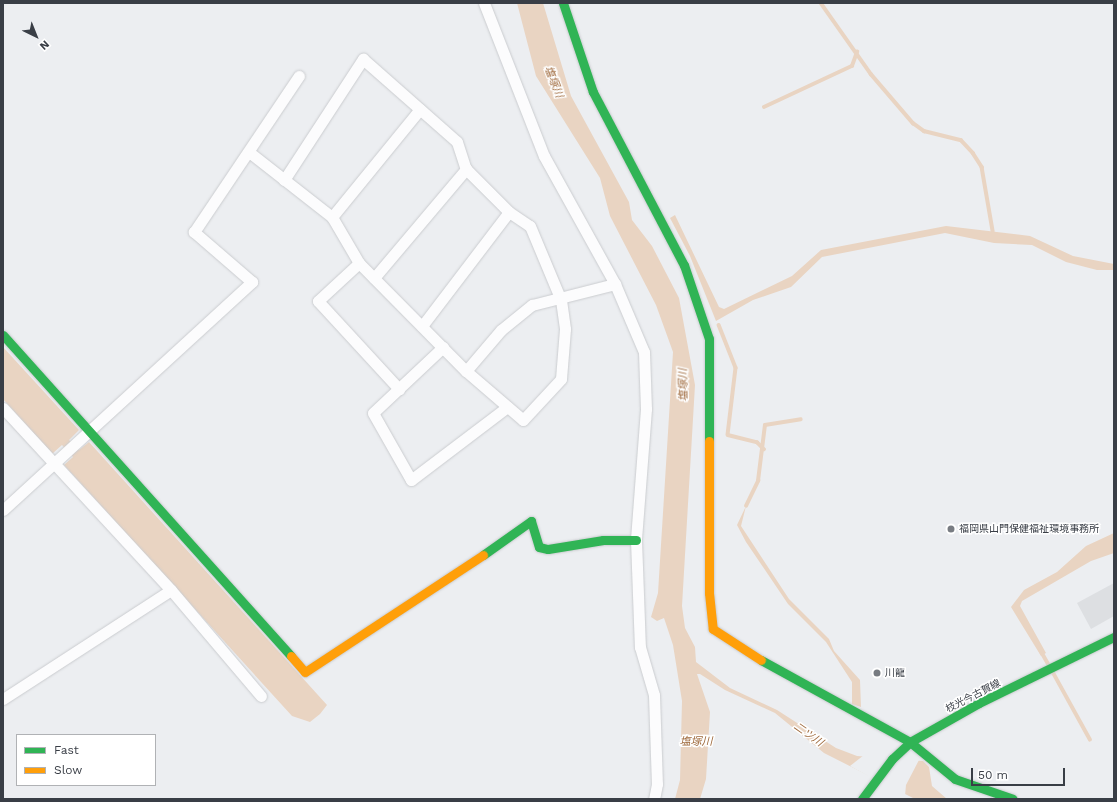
<!DOCTYPE html>
<meta charset="utf-8">
<style>
body{margin:0}
#map{position:relative;width:1117px;height:802px;overflow:hidden;background:#eceef1;font-family:"Work Sans","Noto Sans JP",sans-serif}
div>[style]{position:absolute}
.parking>*{inset:0;background:#dddfe2}
.water>*{inset:0;background:#e9d4c2}
.pier>*{inset:0;background:#eceef1}
.stream>*{height:3.5px;margin:-1.75px;padding:0 1.75px;transform-origin:1.75px;border-radius:1.75px;background:#e9d4c2}
.roads{filter:drop-shadow(0 0 1px #cacccf) drop-shadow(0 0 1px #cacccf)}
.street>*{height:11px;margin:-5.5px;padding:0 5.5px;transform-origin:5.5px;border-radius:5.5px;background:#fcfcfd}
.fast>*{height:9px;margin:-4.5px;padding:0 4.5px;transform-origin:4.5px;border-radius:4.5px;background:#30b455}
.slow>*{height:9px;margin:-4.5px;padding:0 4.5px;transform-origin:4.5px;border-radius:4.5px;background:#ff9f0a}
.dots>*{width:11px;height:11px;translate:-50% -50%;box-sizing:border-box;border:2px solid #fff;border-radius:50%}
span{translate:-50% -50%;white-space:nowrap;text-align:center;line-height:1.15;-webkit-text-stroke:3px #fff;paint-order:stroke}
.poi-label{font-size:10px;color:#393e46}
.left{translate:0 -50%;text-align:left}
.street-label{font-size:10px;color:#393e46}
.water-label{font-size:11px;color:#9f6a3d;font-style:italic}
.frame{position:absolute;inset:0;border:4px solid #393e46;pointer-events:none}
.legend{position:absolute;left:16px;top:734px;width:140px;height:52px;box-sizing:border-box;background:#fff;border:1px solid #b0b2b5;margin:0;padding:5px 7px;list-style:none;font-size:12px;color:#393e46}
.legend li{display:flex;align-items:center;gap:8px;height:20px}
.legend b{width:20px;border:1px solid #b0b2b5}
.north{position:absolute;left:16px;top:16px;width:40px;height:40px;-webkit-text-stroke:3px #fff;paint-order:stroke;rotate:137deg;font-size:11px;font-weight:700;line-height:16px;text-align:center;color:#393e46}
.north::after{content:'';display:block;margin:auto;width:14px;height:18px;background:#393e46;clip-path:polygon(50% 0,100% 100%,50% 72%,0 100%)}
.scale{position:absolute;left:971px;top:768px;width:94px;height:18px;box-sizing:border-box;border:2px solid #393e46;border-top:0;padding-left:5px;font-size:12px;line-height:14px;white-space:nowrap;color:#393e46;-webkit-text-stroke:3px #fff;paint-order:stroke}
</style>
<div id="map">
<div class="parking">
<i style="clip-path:polygon(1114px 583px,1114px 616px,1091px 629px,1077px 603px)"></i>
</div>
<div class="water">
<i style="clip-path:polygon(517px 3px,543px 3px,571px 96px,629px 202px,632px 220px,652px 246px,679px 298px,695px 385px,682px 606px,685px 628px,695px 647px,696px 662px,730px 688px,777px 710px,836px 748px,857px 756px,923px 761px,929px 767px,932px 786px,947px 799px,915px 799px,824px 753px,775px 713px,725px 690px,700px 674px,697px 674px,710px 712px,706px 779px,700px 799px,675px 799px,680px 780px,682px 701px,673px 645px,664px 618px,657px 621px,651px 617px,658px 593px,673px 352px,656px 305px,610px 216px,600px 178px,536px 76px)"></i>
<i style="clip-path:polygon(675px 215px,719px 307px,724px 309px,792px 276px,821px 250px,946px 226px,1030px 236px,1073px 256px,1114px 264px,1114px 270px,1097px 270px,1066px 262px,1032px 245px,994px 243px,945px 233px,822px 257px,791px 287px,753px 300px,716px 321px,690px 256px,670px 218px)"></i>
<i style="clip-path:polygon(3px 347px,79px 430px,69px 440px,79px 450px,89px 442px,327px 705px,320px 714px,310px 722px,292px 716px,64px 465px,73px 457px,62px 445px,52px 454px,3px 399px)"></i>
<i style="clip-path:polygon(746px 506px,741px 526px,789px 599px,829px 639px,834px 651px,860px 680px,861px 707px,852px 704px,852px 682px,826px 642px,788px 604px,746px 542px,737px 525px)"></i>
<i style="clip-path:polygon(1114px 533px,1114px 553px,1091px 561px,1022px 601px,1020px 606px,1046px 653px,1041px 656px,1011px 607px,1024px 590px,1057px 572px,1086px 546px)"></i>
</div>
<div class="pier">
<i style="clip-path:polygon(864px 755px,919px 760px,906px 785px,905px 796px,850px 766px)"></i>
</div>
<div class="stream">
<i style="left:821px;top:3px;width:87px;rotate:54.8deg"></i>
<i style="left:871px;top:74px;width:65px;rotate:49.4deg"></i>
<i style="left:913px;top:123px;width:14px;rotate:36deg"></i>
<i style="left:924px;top:131px;width:38px;rotate:14deg"></i>
<i style="left:961px;top:140px;width:18px;rotate:47deg"></i>
<i style="left:973px;top:153px;width:17px;rotate:57deg"></i>
<i style="left:982px;top:167px;width:65px;rotate:80.2deg"></i>
<i style="left:764px;top:107px;width:97px;rotate:-25deg"></i>
<i style="left:852px;top:66px;width:15px;rotate:-70deg"></i>
<i style="left:719px;top:325px;width:46px;rotate:68.4deg"></i>
<i style="left:736px;top:368px;width:67px;rotate:96.8deg"></i>
<i style="left:728px;top:435px;width:30px;rotate:14deg"></i>
<i style="left:757px;top:442px;width:10px;rotate:45deg"></i>
<i style="left:746px;top:506px;width:28px;rotate:-64deg"></i>
<i style="left:758px;top:481px;width:56px;rotate:-82.9deg"></i>
<i style="left:765px;top:425px;width:36px;rotate:-9deg"></i>
<i style="left:1041px;top:651px;width:16px;rotate:60deg"></i>
<i style="left:1053px;top:672px;width:77px;rotate:61.1deg"></i>
</div>
<div class="roads">
<div class="street">
<i style="left:484px;top:3px;width:164px;rotate:68.6deg"></i>
<i style="left:544px;top:156px;width:146px;rotate:61deg"></i>
<i style="left:615px;top:284px;width:74px;rotate:66.9deg"></i>
<i style="left:644px;top:352px;width:57px;rotate:88deg"></i>
<i style="left:646px;top:409px;width:131px;rotate:94.4deg"></i>
<i style="left:636px;top:540px;width:107px;rotate:87.9deg"></i>
<i style="left:640px;top:647px;width:50px;rotate:73.7deg"></i>
<i style="left:654px;top:695px;width:89px;rotate:88.1deg"></i>
<i style="left:657px;top:784px;width:15px;rotate:101deg"></i>
<i style="left:249px;top:152px;width:105px;rotate:38.1deg"></i>
<i style="left:332px;top:217px;width:53px;rotate:59.6deg"></i>
<i style="left:359px;top:263px;width:152px;rotate:45.3deg"></i>
<i style="left:466px;top:371px;width:54px;rotate:-49.5deg"></i>
<i style="left:501px;top:330px;width:40px;rotate:-39deg"></i>
<i style="left:532px;top:305px;width:86px;rotate:-14.2deg"></i>
<i style="left:284px;top:180px;width:145px;rotate:-56.9deg"></i>
<i style="left:363px;top:59px;width:125px;rotate:41.4deg"></i>
<i style="left:457px;top:142px;width:28px;rotate:72deg"></i>
<i style="left:466px;top:169px;width:61px;rotate:45deg"></i>
<i style="left:509px;top:212px;width:25px;rotate:34deg"></i>
<i style="left:530px;top:226px;width:80px;rotate:67.3deg"></i>
<i style="left:561px;top:300px;width:29px;rotate:82deg"></i>
<i style="left:565px;top:329px;width:50px;rotate:94.6deg"></i>
<i style="left:561px;top:379px;width:56px;rotate:132.8deg"></i>
<i style="left:523px;top:420px;width:75px;rotate:-139.3deg"></i>
<i style="left:332px;top:217px;width:139px;rotate:-50.8deg"></i>
<i style="left:359px;top:263px;width:56px;rotate:137.2deg"></i>
<i style="left:318px;top:301px;width:120px;rotate:47.4deg"></i>
<i style="left:374px;top:278px;width:143px;rotate:-49.8deg"></i>
<i style="left:422px;top:326px;width:143px;rotate:-52.7deg"></i>
<i style="left:443px;top:347px;width:96px;rotate:136.7deg"></i>
<i style="left:373px;top:413px;width:77px;rotate:60.4deg"></i>
<i style="left:411px;top:480px;width:121px;rotate:-37.2deg"></i>
<i style="left:3px;top:408px;width:248px;rotate:47.3deg"></i>
<i style="left:3px;top:510px;width:338px;rotate:-42.5deg"></i>
<i style="left:252px;top:282px;width:77px;rotate:-139.2deg"></i>
<i style="left:194px;top:232px;width:188px;rotate:-56.1deg"></i>
<i style="left:3px;top:699px;width:200px;rotate:-33deg"></i>
<i style="left:171px;top:590px;width:139px;rotate:49.7deg"></i>
</div>
<div class="fast">
<i style="left:563px;top:3px;width:94px;rotate:71.4deg"></i>
<i style="left:593px;top:92px;width:195px;rotate:62.3deg"></i>
<i style="left:684px;top:265px;width:78px;rotate:71.3deg"></i>
<i style="left:709px;top:339px;width:102px;rotate:90deg"></i>
<i style="left:3px;top:335px;width:431px;rotate:48.1deg"></i>
<i style="left:483px;top:555px;width:59px;rotate:-35.3deg"></i>
<i style="left:531px;top:521px;width:27px;rotate:73deg"></i>
<i style="left:539px;top:547px;width:9px;rotate:13deg"></i>
<i style="left:548px;top:549px;width:56px;rotate:-9.3deg"></i>
<i style="left:603px;top:540px;width:33px"></i>
<i style="left:761px;top:660px;width:170px;rotate:28.8deg"></i>
<i style="left:910px;top:742px;width:58px;rotate:39.4deg"></i>
<i style="left:955px;top:779px;width:61px;rotate:19deg"></i>
<i style="left:862px;top:799px;width:50px;rotate:-53.1deg"></i>
<i style="left:892px;top:759px;width:25px;rotate:-43deg"></i>
<i style="left:910px;top:742px;width:79px;rotate:-29.5deg"></i>
<i style="left:979px;top:703px;width:150px;rotate:-26.1deg"></i>
</div>
<div class="slow">
<i style="left:709px;top:441px;width:152px;rotate:90deg"></i>
<i style="left:709px;top:593px;width:36px;rotate:84deg"></i>
<i style="left:713px;top:629px;width:57px;rotate:32.9deg"></i>
<i style="left:291px;top:656px;width:21px;rotate:49deg"></i>
<i style="left:305px;top:672px;width:213px;rotate:-33.3deg"></i>
</div>
</div>
<div class="dots">
<i style="left:951px;top:529px;background:#787c82"></i>
<i style="left:877px;top:673px;background:#787c82"></i>
</div>
<div class="poi-label">
<span class="left" style="left:959px;top:529px">福岡県山門保健福祉環境事務所</span>
<span class="left" style="left:885px;top:673px">川龍</span>
</div>
<div class="street-label">
<span style="left:973px;top:696px;rotate:-27deg">枝光今古賀線</span>
</div>
<div class="water-label">
<span style="left:553px;top:82px;rotate:69deg">塩塚川</span>
<span style="left:684px;top:385px;rotate:-91deg">塩塚川</span>
<span style="left:808px;top:735px;rotate:35deg">二ツ川</span>
<span style="left:696px;top:742px">塩塚川</span>
</div>
<div class="frame"></div>
<ul class="legend">
<li><b style="height:5px;background:#30b455"></b>Fast</li>
<li><b style="height:5px;background:#ff9f0a"></b>Slow</li>
</ul>
<div class="north">N</div>
<div class="scale">50 m</div>
</div>
